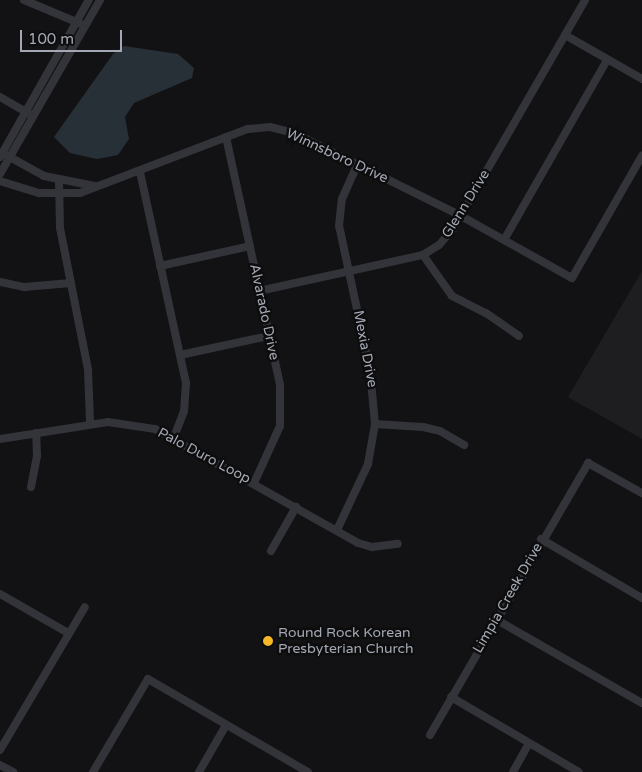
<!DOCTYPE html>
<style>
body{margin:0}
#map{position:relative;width:642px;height:772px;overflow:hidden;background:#121214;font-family:"Varela Round",sans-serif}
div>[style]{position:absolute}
.built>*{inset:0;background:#1e1e21}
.water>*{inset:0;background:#283037}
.street>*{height:8px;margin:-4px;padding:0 4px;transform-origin:4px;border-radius:4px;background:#333439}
.dots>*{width:14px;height:14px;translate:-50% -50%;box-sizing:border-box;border:2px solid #0d0d0e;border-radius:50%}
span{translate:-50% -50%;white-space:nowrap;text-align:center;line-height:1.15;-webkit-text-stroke:5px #0d0d0e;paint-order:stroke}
.street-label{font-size:14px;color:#a3a8b4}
.poi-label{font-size:14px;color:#a3a8b4}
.left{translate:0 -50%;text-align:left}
.scale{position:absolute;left:20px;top:30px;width:102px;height:22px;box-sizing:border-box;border:2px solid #a3a8b4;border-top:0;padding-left:6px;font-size:15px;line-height:18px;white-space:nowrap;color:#a3a8b4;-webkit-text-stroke:4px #0d0d0e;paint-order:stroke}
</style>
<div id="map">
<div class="built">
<i style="clip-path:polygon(642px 271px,642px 439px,568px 397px)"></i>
</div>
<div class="water">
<i style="clip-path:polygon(124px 46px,178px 54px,194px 68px,192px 78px,134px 103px,125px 117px,129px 139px,118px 155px,97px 159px,70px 153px,54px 137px,113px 54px)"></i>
</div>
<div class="street">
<i style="left:24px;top:0;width:62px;rotate:22.8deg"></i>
<i style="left:565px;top:35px;width:89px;rotate:29.7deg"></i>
<i style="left:0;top:97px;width:36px;rotate:30deg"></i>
<i style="left:226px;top:137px;width:254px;rotate:77.7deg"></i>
<i style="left:280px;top:385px;width:41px;rotate:90deg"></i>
<i style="left:280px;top:426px;width:63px;rotate:114.5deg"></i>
<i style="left:6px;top:155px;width:43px;rotate:28.9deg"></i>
<i style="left:44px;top:176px;width:52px;rotate:11.1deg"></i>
<i style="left:0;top:157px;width:180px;rotate:-60.5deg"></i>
<i style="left:140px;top:172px;width:216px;rotate:77.7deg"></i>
<i style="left:186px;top:383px;width:28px;rotate:94deg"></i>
<i style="left:184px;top:411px;width:28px;rotate:111deg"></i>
<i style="left:0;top:174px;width:201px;rotate:-60.1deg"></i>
<i style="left:59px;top:180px;width:48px;rotate:88.8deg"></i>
<i style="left:60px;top:228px;width:145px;rotate:78.8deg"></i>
<i style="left:88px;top:370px;width:53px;rotate:87.8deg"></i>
<i style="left:0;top:181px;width:41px;rotate:17.1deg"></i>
<i style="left:39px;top:193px;width:41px"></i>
<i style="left:80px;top:193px;width:180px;rotate:-20.9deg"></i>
<i style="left:248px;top:129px;width:22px;rotate:-5deg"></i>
<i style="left:270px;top:127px;width:25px;rotate:14deg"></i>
<i style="left:294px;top:133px;width:186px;rotate:26.4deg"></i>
<i style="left:461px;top:216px;width:127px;rotate:29.2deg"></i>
<i style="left:572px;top:278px;width:141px;rotate:-60.2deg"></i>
<i style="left:504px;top:240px;width:207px;rotate:-60.2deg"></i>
<i style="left:423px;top:255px;width:50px;rotate:54.7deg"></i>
<i style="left:452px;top:296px;width:38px;rotate:27deg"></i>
<i style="left:486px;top:313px;width:40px;rotate:34.9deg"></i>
<i style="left:160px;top:266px;width:92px;rotate:-12.5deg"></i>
<i style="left:0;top:282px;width:25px;rotate:12deg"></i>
<i style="left:24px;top:287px;width:47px;rotate:-4.9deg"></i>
<i style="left:259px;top:291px;width:168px;rotate:-12.4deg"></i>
<i style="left:423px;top:255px;width:19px;rotate:-32deg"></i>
<i style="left:439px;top:245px;width:21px;rotate:-49deg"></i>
<i style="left:453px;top:229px;width:264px;rotate:-60deg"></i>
<i style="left:180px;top:355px;width:91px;rotate:-12.1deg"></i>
<i style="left:375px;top:424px;width:48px;rotate:3.6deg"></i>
<i style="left:423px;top:427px;width:17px;rotate:13deg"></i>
<i style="left:440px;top:431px;width:28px;rotate:30deg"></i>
<i style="left:0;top:439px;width:109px;rotate:-8.9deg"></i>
<i style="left:108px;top:422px;width:48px;rotate:8.5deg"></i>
<i style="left:155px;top:429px;width:233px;rotate:29.3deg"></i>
<i style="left:358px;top:543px;width:15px;rotate:16deg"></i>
<i style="left:372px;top:547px;width:26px;rotate:-7deg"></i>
<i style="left:31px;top:487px;width:32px;rotate:-79deg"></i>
<i style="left:37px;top:456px;width:23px;rotate:-92deg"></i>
<i style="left:337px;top:530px;width:73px;rotate:-64.8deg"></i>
<i style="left:368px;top:464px;width:41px;rotate:-80.1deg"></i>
<i style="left:375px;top:424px;width:54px;rotate:-95.3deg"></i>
<i style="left:370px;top:370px;width:147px;rotate:-102.1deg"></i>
<i style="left:339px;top:226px;width:27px;rotate:-84deg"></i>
<i style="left:342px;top:199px;width:37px;rotate:-66deg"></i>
<i style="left:541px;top:539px;width:117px;rotate:30.3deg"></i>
<i style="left:271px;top:551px;width:51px;rotate:-60.4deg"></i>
<i style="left:0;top:594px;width:78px;rotate:29.8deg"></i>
<i style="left:497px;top:620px;width:167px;rotate:29.8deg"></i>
<i style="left:451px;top:697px;width:148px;rotate:30.4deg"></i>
<i style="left:430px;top:735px;width:315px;rotate:-59.8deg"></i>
<i style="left:588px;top:463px;width:62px;rotate:29.1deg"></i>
<i style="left:0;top:750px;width:166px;rotate:-59.3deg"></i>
<i style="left:0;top:765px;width:15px;rotate:28deg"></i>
<i style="left:93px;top:772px;width:108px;rotate:-59.4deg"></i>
<i style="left:148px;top:679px;width:185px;rotate:30.2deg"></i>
<i style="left:199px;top:772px;width:54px;rotate:-60.1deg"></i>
<i style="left:513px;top:772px;width:33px;rotate:-61deg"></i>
</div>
<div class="dots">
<i style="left:268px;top:641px;background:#f6b728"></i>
</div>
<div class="street-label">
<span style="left:337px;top:156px;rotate:25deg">Winnsboro Drive</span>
<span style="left:466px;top:204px;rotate:-58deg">Glenn Drive</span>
<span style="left:264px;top:312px;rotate:78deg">Alvarado Drive</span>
<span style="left:365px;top:349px;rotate:79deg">Mexia Drive</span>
<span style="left:204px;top:456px;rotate:28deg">Palo Duro Loop</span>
<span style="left:508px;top:598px;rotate:-60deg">Limpia Creek Drive</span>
</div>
<div class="poi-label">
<span class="left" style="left:278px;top:641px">Round Rock Korean<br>Presbyterian Church</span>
</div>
<div class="scale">100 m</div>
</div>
